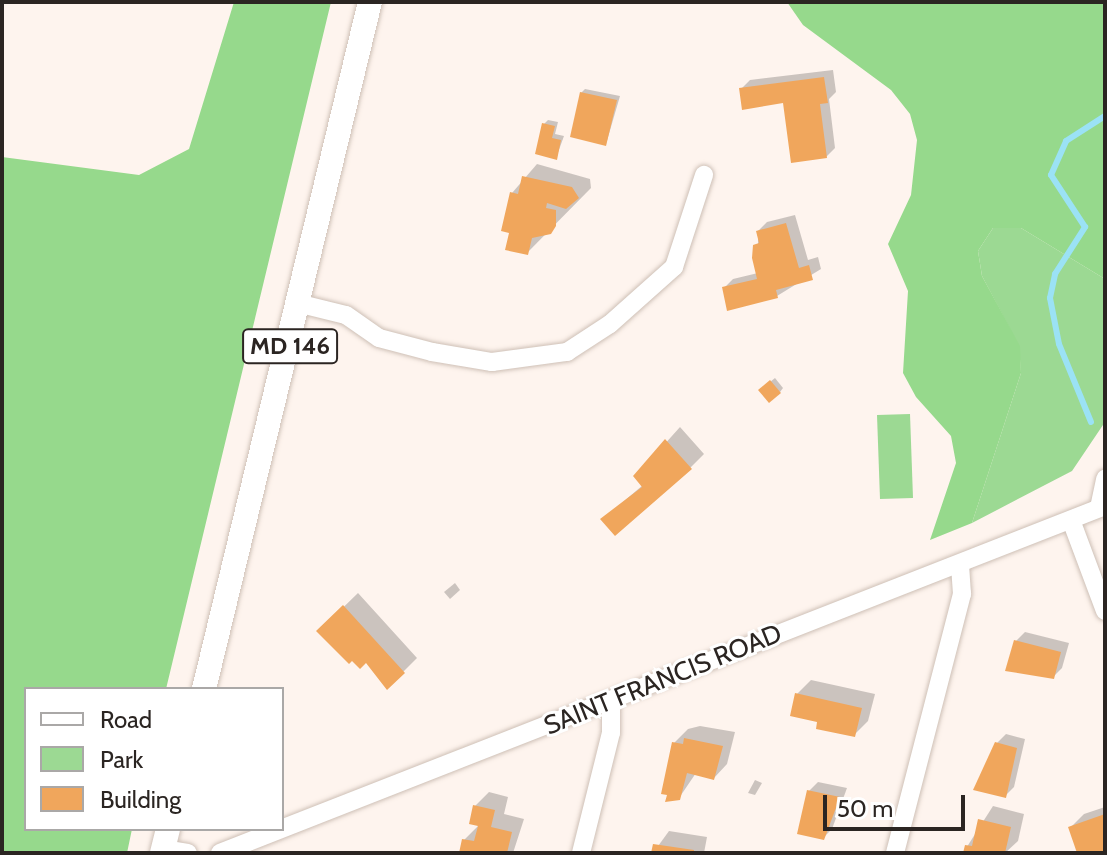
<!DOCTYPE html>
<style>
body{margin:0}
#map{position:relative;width:1107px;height:855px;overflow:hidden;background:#fef4ee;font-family:Cabin,sans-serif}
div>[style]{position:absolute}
.green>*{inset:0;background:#9cd993}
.forest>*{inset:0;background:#96d98c}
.shadow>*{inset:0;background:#0003}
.stream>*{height:6px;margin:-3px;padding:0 3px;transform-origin:3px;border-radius:3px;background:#9be2f5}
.building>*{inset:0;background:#f0a65c}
.roads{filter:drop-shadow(0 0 2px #cec0b6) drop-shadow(0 0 2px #cec0b6)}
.minor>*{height:18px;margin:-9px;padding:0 9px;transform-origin:9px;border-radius:9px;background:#fff}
.major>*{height:24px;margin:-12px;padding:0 12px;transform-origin:12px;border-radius:12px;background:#fff}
span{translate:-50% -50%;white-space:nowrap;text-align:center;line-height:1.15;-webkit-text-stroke:6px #fff;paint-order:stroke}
.shield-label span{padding:2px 6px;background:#fff;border:2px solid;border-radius:6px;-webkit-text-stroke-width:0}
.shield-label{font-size:24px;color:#2b2522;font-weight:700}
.street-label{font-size:26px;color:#2b2522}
.frame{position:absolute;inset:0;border:4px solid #2b2522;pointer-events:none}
.legend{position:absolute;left:24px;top:687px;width:260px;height:144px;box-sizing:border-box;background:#fff;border:2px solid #aaa8a7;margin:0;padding:10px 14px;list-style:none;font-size:24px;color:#2b2522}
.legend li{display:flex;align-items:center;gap:16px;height:40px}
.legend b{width:40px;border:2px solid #aaa8a7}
.scale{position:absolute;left:823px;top:795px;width:142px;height:36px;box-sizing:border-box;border:4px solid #2b2522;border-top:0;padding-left:10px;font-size:24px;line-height:28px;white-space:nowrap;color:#2b2522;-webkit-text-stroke:6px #fff;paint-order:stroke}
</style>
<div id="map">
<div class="green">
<i style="clip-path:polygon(993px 228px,1021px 228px,1105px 279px,1105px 422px,1072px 471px,972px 523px,1021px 373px,1019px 346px,982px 276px,978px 251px)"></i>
<i style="clip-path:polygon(910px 414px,913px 498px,880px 499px,877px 415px)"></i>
</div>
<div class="forest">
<i style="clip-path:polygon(234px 2px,331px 2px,166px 689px,26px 689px,26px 829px,132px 829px,127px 853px,2px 853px,2px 157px,139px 175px,189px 149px)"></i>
<i style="clip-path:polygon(787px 2px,1105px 2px,1105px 279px,1021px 228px,993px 228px,978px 251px,982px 276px,1020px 346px,1021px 373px,972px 523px,930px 540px,956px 463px,951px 436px,916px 397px,903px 373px,908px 291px,888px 244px,911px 195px,917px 140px,910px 114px,891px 90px,803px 25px)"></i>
</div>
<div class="shadow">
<i style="clip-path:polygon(833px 70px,836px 92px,829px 99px,835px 148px,826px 157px,785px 100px,741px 89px,750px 80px)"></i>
<i style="clip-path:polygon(585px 89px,620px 96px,606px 144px,581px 93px)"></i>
<i style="clip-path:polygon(548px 120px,558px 122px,555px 134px,564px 136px,556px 158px,544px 124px)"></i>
<i style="clip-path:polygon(537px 164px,590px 179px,591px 188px,527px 253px,512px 231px,512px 193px)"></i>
<i style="clip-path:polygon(795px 215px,808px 260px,818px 257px,821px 269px,777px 296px,724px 288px,733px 279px,758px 273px,758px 231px,767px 222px)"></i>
<i style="clip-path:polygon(775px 378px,783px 388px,780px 392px,765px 386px)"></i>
<i style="clip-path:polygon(680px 427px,704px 454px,690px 468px,603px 519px,643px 485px,636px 476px)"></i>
<i style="clip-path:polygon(455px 583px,460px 590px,450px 599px,444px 592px)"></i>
<i style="clip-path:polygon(358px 593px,417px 658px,388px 687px,367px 660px,319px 631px)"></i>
<i style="clip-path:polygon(1025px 632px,1069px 643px,1062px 668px,1053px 677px,1007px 670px,1016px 641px)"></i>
<i style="clip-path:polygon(811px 680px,875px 694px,868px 721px,854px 735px,820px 721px,797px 694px)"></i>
<i style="clip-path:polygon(700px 726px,735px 732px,727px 764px,714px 778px,696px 773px,679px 798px,674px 743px,688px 729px)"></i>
<i style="clip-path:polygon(1006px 734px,1025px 739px,1014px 787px,1005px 796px,997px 743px)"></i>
<i style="clip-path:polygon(755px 780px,762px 783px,755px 795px,748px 793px)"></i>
<i style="clip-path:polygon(818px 782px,847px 788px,832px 829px,823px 838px,809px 791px)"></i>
<i style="clip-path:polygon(489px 792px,508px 797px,504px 814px,524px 819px,513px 853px,464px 853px,464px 840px,479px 825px,475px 806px)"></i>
<i style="clip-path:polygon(993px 806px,1024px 814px,1018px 841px,1005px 853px,963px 853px)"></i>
<i style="clip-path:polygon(1105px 807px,1105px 853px,1079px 853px,1070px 828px,1084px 814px)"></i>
<i style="clip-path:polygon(669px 831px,707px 837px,704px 853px,653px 853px)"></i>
</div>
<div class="stream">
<i style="left:1091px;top:422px;width:84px;rotate:-112.3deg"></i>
<i style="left:1059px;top:344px;width:47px;rotate:-101.1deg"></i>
<i style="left:1050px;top:298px;width:25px;rotate:-78deg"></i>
<i style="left:1055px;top:274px;width:56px;rotate:-57.4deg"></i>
<i style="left:1085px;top:227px;width:62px;rotate:-123.2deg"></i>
<i style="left:1051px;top:175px;width:37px;rotate:-66deg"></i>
<i style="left:1066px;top:141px;width:46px;rotate:-32.7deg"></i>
</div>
<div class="building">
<i style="clip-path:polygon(824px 77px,828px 103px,820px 104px,827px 158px,791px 163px,783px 103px,742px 110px,739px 88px)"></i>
<i style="clip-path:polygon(580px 92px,617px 100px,606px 146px,570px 137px)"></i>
<i style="clip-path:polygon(542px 123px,555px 126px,552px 138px,561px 140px,557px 160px,535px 154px)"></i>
<i style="clip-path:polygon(522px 176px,572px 187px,579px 198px,566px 209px,547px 203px,546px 208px,556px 210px,556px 226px,551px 234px,532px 238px,528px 255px,505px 250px,509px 233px,501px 231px,510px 192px,518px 194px)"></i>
<i style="clip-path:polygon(786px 223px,799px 268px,809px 265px,813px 280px,776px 290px,778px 298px,727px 311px,722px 287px,757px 279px,752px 258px,753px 245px,759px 243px,756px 231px)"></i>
<i style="clip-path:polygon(770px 380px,781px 393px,769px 403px,758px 390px)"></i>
<i style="clip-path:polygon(665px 439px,692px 469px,615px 536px,600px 519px,642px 487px,633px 476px)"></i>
<i style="clip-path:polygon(343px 605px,405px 673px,387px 690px,366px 663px,360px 669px,352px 661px,349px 664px,316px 631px)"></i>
<i style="clip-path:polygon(1014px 640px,1061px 652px,1054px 679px,1005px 671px)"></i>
<i style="clip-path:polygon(795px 693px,862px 708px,855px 737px,816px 729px,817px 722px,790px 716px)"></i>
<i style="clip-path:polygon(684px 738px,723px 746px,714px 780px,687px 773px,680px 800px,665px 802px,667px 795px,661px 794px,672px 742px,683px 744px)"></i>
<i style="clip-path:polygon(995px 742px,1017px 748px,1006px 798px,973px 790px)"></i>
<i style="clip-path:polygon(807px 790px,840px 797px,824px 840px,797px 834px)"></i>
<i style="clip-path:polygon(473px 805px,495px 810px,491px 827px,512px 832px,507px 853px,459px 853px,462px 839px,474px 841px,478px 826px,469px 824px)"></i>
<i style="clip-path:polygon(1105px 814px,1105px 853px,1077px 853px,1068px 827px)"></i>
<i style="clip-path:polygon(978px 819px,1011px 827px,1005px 853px,963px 853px,965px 845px,972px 846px)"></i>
<i style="clip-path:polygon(653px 844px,694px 850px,694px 853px,651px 853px)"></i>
</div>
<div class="roads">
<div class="minor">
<i style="left:301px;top:304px;width:46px;rotate:13.7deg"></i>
<i style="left:346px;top:315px;width:40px;rotate:34.9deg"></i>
<i style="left:379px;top:338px;width:55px;rotate:14.8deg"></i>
<i style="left:432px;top:352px;width:61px;rotate:9.5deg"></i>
<i style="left:492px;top:362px;width:76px;rotate:-7.6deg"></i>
<i style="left:567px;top:352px;width:51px;rotate:-33.1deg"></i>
<i style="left:610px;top:324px;width:86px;rotate:-41.7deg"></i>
<i style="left:674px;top:267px;width:97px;rotate:-71.9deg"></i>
<i style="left:1099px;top:508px;width:30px;rotate:-78deg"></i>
<i style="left:1071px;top:520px;width:97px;rotate:69.5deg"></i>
<i style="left:163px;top:849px;width:25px;rotate:9deg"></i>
<i style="left:220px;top:853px;width:951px;rotate:-21.41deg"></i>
<i style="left:581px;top:853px;width:124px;rotate:-76deg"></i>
<i style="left:611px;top:733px;width:32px;rotate:-90deg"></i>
<i style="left:895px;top:853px;width:268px;rotate:-75.5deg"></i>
<i style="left:962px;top:594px;width:30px;rotate:-94deg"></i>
</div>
<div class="major">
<i style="left:204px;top:689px;width:707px;rotate:-76.42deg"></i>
<i style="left:162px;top:853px;width:25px;rotate:-76deg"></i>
</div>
</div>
<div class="shield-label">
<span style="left:290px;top:346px">MD 146</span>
</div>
<div class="street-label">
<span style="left:663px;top:680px;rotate:-22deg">SAINT FRANCIS ROAD</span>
</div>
<div class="frame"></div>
<ul class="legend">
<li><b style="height:10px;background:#fff"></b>Road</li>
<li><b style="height:22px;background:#9cd993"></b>Park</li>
<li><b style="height:22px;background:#f0a65c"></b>Building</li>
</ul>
<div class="scale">50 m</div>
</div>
